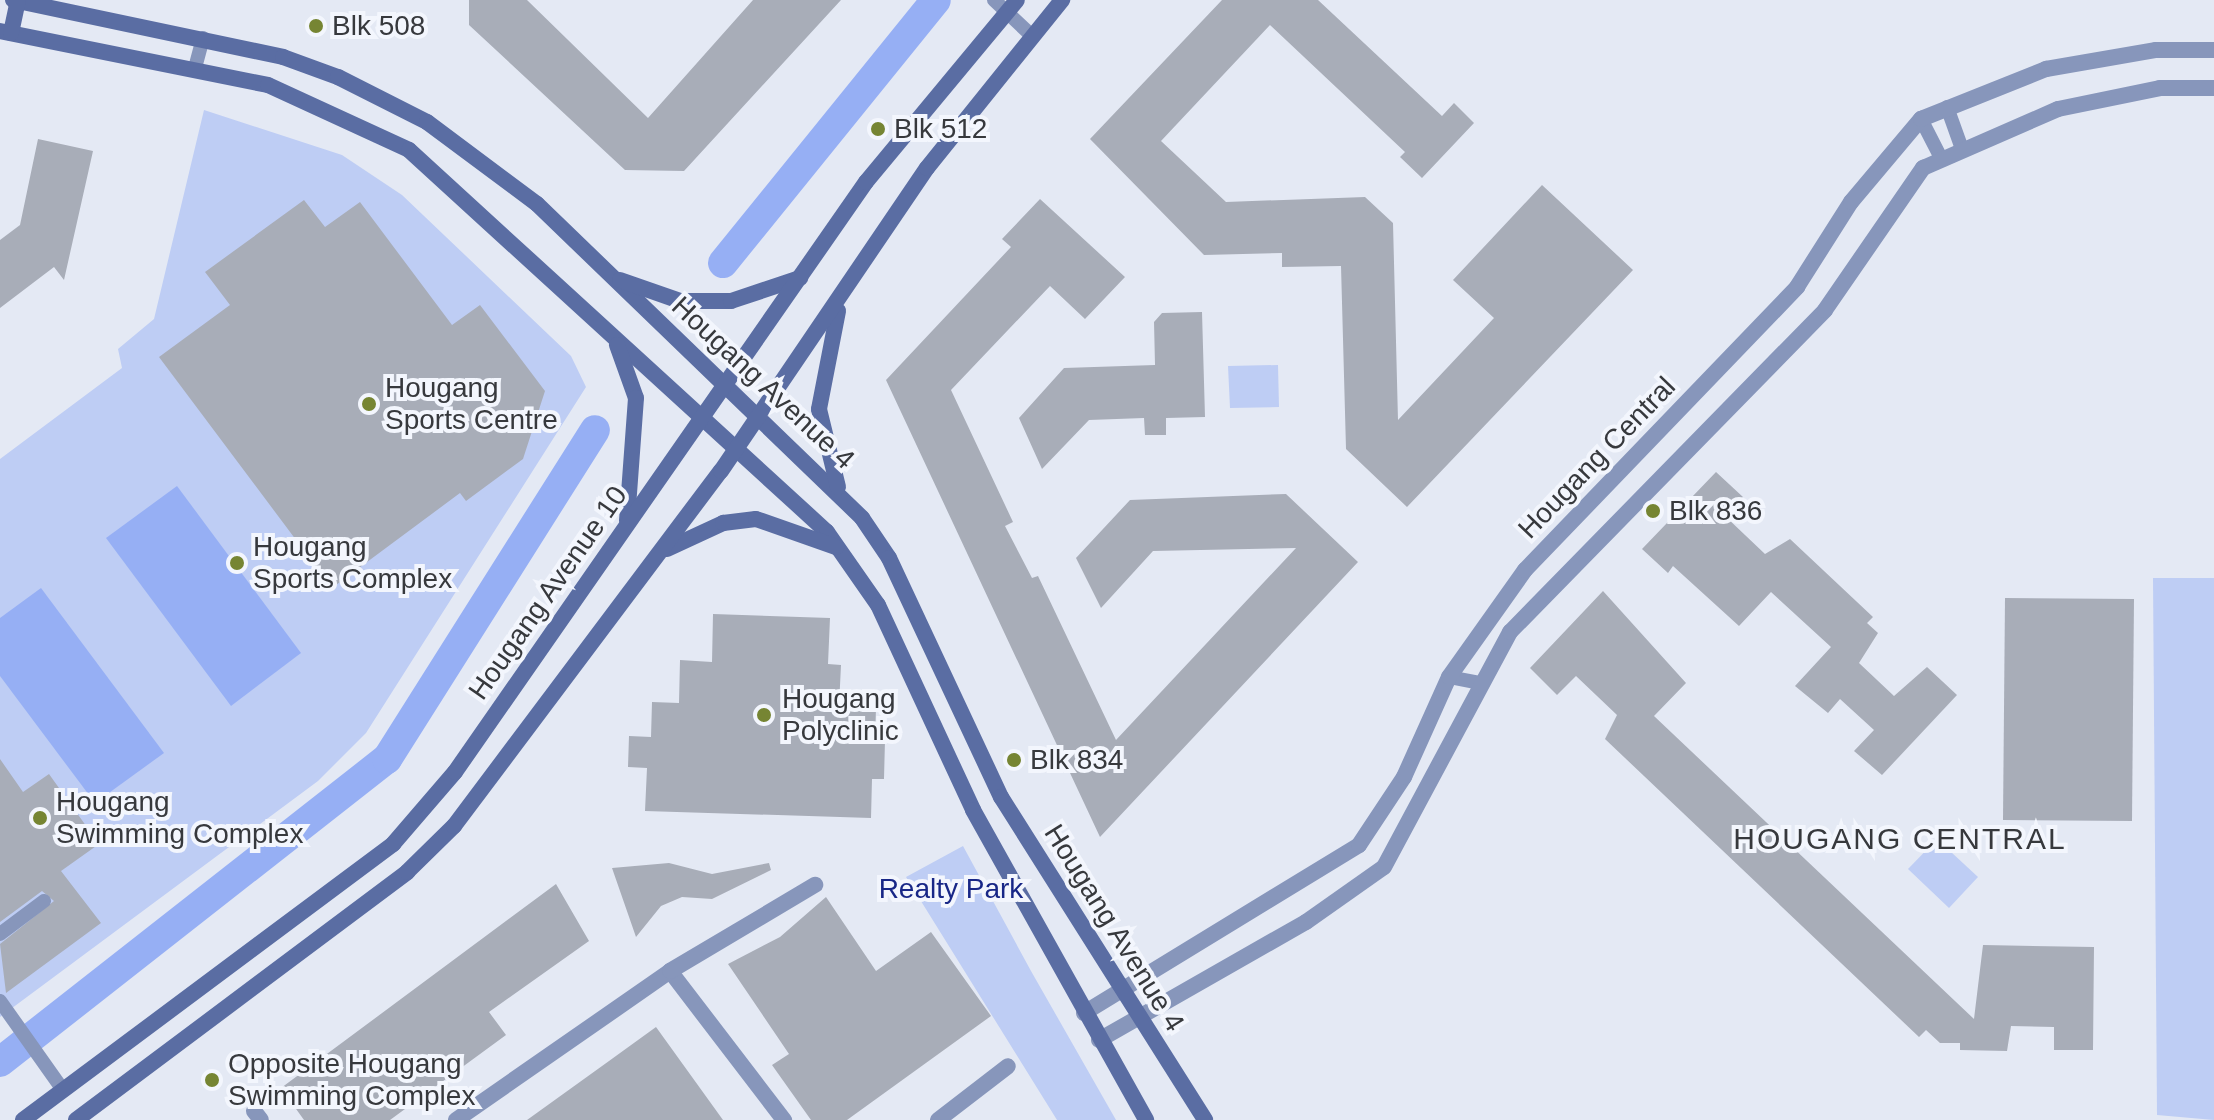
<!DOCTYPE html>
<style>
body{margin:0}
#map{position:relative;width:2214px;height:1120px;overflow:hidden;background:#e4e9f4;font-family:Helvetica,sans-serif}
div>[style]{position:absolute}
.green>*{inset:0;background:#becdf4}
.water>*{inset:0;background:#96aff4}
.canal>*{height:30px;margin:-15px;padding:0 15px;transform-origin:15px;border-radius:15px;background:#96aff4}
.building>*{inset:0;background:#a8adb8}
.lane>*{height:14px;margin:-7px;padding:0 7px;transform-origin:7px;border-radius:7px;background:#8796bb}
.street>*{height:16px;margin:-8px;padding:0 8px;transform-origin:8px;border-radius:8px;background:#8796bb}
.secondary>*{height:16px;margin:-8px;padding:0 8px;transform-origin:8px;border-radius:8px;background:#5a6da3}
.dots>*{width:22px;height:22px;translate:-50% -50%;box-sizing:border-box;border:4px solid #f3f6fd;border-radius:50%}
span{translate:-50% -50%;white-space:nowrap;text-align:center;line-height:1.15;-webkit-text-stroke:8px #f3f6fd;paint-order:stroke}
.poi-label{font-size:28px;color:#37393d}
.left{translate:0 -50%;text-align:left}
.street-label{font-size:28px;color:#37393d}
.park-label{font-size:28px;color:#182787}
.neighbourhood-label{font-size:30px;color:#37393d;letter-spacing:2px}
</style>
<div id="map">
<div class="green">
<i style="clip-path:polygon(204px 110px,342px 155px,402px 195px,571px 356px,586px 387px,366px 733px,318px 781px,0 1017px,0 459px,122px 368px,118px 349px,154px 319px)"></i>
<i style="clip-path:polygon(1278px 365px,1279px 407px,1230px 408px,1228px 366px)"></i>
<i style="clip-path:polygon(2153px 578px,2214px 578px,2214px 1120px,2157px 1115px)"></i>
<i style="clip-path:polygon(1937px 839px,1978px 877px,1949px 908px,1908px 869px)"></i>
<i style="clip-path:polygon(963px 846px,1031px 971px,1116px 1120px,1057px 1120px,906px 877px)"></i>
</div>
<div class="water">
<i style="clip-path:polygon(177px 486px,301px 653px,231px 706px,106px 538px)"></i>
<i style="clip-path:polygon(41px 588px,164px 753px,95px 803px,0 676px,0 618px)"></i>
</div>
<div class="canal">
<i style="left:723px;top:263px;width:338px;rotate:-51deg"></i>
<i style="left:0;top:1062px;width:492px;rotate:-38.1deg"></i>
<i style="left:387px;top:759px;width:389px;rotate:-57.7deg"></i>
</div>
<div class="building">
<i style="clip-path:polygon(469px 0,527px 0,648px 118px,753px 0,841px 0,684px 171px,625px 170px,469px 25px)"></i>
<i style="clip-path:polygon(1222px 0,1318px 0,1442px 116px,1454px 103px,1474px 123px,1422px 178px,1400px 157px,1405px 152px,1270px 25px,1161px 141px,1226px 202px,1365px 197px,1393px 223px,1398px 420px,1494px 318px,1453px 280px,1542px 185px,1633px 270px,1407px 507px,1346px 449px,1341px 266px,1282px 267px,1282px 253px,1204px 255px,1090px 139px)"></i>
<i style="clip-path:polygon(38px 139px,93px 151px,64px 280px,54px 267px,0 308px,0 240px,20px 225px)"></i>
<i style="clip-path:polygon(1040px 199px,1125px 277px,1085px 319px,1050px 286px,951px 390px,1013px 522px,1005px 526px,1032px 578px,1038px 576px,1116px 740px,1296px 548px,1153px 551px,1101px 608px,1076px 558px,1130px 500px,1286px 494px,1358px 562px,1100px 837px,886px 380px,1011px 247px,1002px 239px)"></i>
<i style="clip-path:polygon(304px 200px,325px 227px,360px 202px,452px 325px,480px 305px,545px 391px,523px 459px,466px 501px,460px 493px,332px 588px,159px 357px,230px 305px,205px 272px)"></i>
<i style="clip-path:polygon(1202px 312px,1205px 417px,1166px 418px,1166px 435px,1145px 435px,1144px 418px,1089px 420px,1042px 469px,1019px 418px,1064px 368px,1155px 365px,1154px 322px,1162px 313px)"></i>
<i style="clip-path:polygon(1716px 472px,1743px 497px,1725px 516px,1765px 554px,1790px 539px,1873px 617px,1867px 623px,1878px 633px,1859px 663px,1894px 696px,1927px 667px,1957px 695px,1882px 775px,1854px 751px,1874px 730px,1840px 699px,1828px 713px,1795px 686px,1831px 647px,1771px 592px,1739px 626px,1673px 566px,1668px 573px,1642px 549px)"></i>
<i style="clip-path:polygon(1603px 591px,1686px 683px,1654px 716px,1974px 1019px,1983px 945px,2094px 947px,2093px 1050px,2054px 1050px,2054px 1027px,2011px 1026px,2007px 1051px,1960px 1050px,1960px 1043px,1940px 1043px,1926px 1030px,1919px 1037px,1605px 739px,1617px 715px,1576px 676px,1557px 695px,1530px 668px)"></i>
<i style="clip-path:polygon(2005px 598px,2134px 599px,2132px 821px,2003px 820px)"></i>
<i style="clip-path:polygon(713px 614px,830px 618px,828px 664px,841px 665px,839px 706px,876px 708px,875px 740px,885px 740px,884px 779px,872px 779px,871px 818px,645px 811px,647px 768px,628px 767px,629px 736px,651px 737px,652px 702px,679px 703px,680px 660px,712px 662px)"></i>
<i style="clip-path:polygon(0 759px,23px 792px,49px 774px,99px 844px,61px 871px,101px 923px,6px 993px,0 944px,54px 901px,42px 891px,0 922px)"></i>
<i style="clip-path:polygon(669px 863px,712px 874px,769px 863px,771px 870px,712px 899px,682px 897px,661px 906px,636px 937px,612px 868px)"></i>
<i style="clip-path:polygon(556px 884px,589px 941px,489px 1012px,506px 1035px,390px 1120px,304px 1120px,281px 1088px)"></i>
<i style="clip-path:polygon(826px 897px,876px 971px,931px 932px,991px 1016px,847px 1120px,811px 1120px,772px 1065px,789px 1054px,728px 964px,780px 937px)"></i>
<i style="clip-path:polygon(656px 1027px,723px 1120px,527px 1120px,609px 1061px)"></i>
</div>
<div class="lane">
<i style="left:994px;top:0;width:50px;rotate:43.4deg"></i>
<i style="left:195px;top:68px;width:31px;rotate:-75deg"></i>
<i style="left:1947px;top:107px;width:45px;rotate:70.3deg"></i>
<i style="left:1921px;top:119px;width:44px;rotate:62.9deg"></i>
<i style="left:1449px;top:677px;width:31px;rotate:11deg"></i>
<i style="left:0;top:934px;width:55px;rotate:-36.9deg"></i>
<i style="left:0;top:1001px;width:109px;rotate:54.7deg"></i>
</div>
<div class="street">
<i style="left:670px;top:971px;width:188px;rotate:52.6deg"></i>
<i style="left:1084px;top:1013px;width:322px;rotate:-31.4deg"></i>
<i style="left:1359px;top:845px;width:82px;rotate:-56.5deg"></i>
<i style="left:1404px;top:777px;width:110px;rotate:-65.8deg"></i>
<i style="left:1449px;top:677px;width:131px;rotate:-54.6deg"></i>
<i style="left:1525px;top:570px;width:393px;rotate:-46.1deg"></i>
<i style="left:1797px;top:287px;width:101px;rotate:-57.6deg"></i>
<i style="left:1851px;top:202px;width:109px;rotate:-49.9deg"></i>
<i style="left:1921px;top:119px;width:135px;rotate:-21.8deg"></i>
<i style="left:2046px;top:69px;width:112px;rotate:-9.8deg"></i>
<i style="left:2156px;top:50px;width:58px"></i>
<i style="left:1099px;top:1040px;width:238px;rotate:-29.7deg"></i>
<i style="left:1306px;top:922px;width:95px;rotate:-35.2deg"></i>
<i style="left:1384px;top:867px;width:267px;rotate:-61.8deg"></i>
<i style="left:1510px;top:632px;width:450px;rotate:-45.6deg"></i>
<i style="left:1825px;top:310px;width:173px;rotate:-55.4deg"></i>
<i style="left:1923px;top:168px;width:147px;rotate:-23.6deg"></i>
<i style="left:2058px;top:109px;width:104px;rotate:-11.6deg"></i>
<i style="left:2160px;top:88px;width:54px"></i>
<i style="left:254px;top:1111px;width:11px;rotate:52deg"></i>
<i style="left:456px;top:1120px;width:261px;rotate:-34.8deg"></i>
<i style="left:670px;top:971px;width:169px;rotate:-30.7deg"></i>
<i style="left:938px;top:1120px;width:88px;rotate:-37.6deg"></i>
</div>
<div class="secondary">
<i style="left:13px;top:0;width:276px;rotate:11.9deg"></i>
<i style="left:283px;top:57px;width:59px;rotate:20deg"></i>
<i style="left:338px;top:77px;width:100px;rotate:26.8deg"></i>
<i style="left:427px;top:122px;width:137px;rotate:36.7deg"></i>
<i style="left:537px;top:204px;width:452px;rotate:44deg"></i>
<i style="left:862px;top:518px;width:48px;rotate:56deg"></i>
<i style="left:889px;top:558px;width:264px;rotate:64.9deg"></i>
<i style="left:1001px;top:797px;width:382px;rotate:57.7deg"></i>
<i style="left:0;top:31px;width:273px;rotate:11.4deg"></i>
<i style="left:268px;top:85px;width:155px;rotate:24.7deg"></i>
<i style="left:409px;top:150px;width:566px;rotate:42.42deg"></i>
<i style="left:827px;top:532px;width:89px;rotate:55.1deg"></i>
<i style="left:878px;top:605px;width:226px;rotate:65.1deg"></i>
<i style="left:973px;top:810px;width:355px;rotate:60.8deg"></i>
<i style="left:11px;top:33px;width:33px;rotate:-78deg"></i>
<i style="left:620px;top:280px;width:64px;rotate:19.3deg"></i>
<i style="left:680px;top:301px;width:51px"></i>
<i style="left:731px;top:301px;width:73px;rotate:-18.4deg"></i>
<i style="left:617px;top:345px;width:56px;rotate:70.3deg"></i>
<i style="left:636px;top:398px;width:123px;rotate:94.2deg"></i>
<i style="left:838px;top:487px;width:80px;rotate:-103.7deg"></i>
<i style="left:819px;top:409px;width:100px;rotate:-79deg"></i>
<i style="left:667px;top:549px;width:62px;rotate:-24.9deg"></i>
<i style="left:723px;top:523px;width:33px;rotate:-7deg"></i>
<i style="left:756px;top:519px;width:85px;rotate:19.3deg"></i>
<i style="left:23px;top:1120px;width:462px;rotate:-36.7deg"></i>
<i style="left:393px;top:844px;width:95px;rotate:-49.3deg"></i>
<i style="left:455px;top:772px;width:719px;rotate:-55.14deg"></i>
<i style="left:866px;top:182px;width:236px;rotate:-50.3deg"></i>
<i style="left:76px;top:1120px;width:414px;rotate:-36.8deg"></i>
<i style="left:407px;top:872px;width:66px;rotate:-44.4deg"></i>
<i style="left:454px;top:826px;width:444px;rotate:-53.1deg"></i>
<i style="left:721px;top:471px;width:366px;rotate:-55.8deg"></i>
<i style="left:927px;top:168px;width:216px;rotate:-51.2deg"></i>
</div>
<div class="dots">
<i style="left:316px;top:26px;background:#768533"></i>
<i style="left:878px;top:129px;background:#768533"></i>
<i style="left:369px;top:404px;background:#768533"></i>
<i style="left:1653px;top:511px;background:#768533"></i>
<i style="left:237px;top:563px;background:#768533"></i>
<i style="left:764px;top:715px;background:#768533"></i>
<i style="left:1014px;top:760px;background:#768533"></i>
<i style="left:40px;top:818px;background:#768533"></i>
<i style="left:212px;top:1080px;background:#768533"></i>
</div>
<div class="poi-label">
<span class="left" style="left:332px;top:26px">Blk 508</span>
<span class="left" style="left:894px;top:129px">Blk 512</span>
<span class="left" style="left:385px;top:404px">Hougang<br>Sports Centre</span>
<span class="left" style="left:1669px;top:511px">Blk 836</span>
<span class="left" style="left:253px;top:563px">Hougang<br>Sports Complex</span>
<span class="left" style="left:782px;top:715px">Hougang<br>Polyclinic</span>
<span class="left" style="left:1030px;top:760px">Blk 834</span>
<span class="left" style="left:56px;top:818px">Hougang<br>Swimming Complex</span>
<span class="left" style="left:228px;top:1080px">Opposite Hougang<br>Swimming Complex</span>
</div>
<div class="street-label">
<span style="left:763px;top:383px;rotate:43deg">Hougang Avenue 4</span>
<span style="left:1597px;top:458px;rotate:-46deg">Hougang Central</span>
<span style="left:548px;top:593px;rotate:-55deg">Hougang Avenue 10</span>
<span style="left:1114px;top:928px;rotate:58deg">Hougang Avenue 4</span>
</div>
<div class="park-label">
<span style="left:951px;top:889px">Realty Park</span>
</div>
<div class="neighbourhood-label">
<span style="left:1900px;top:839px">HOUGANG CENTRAL</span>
</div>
</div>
